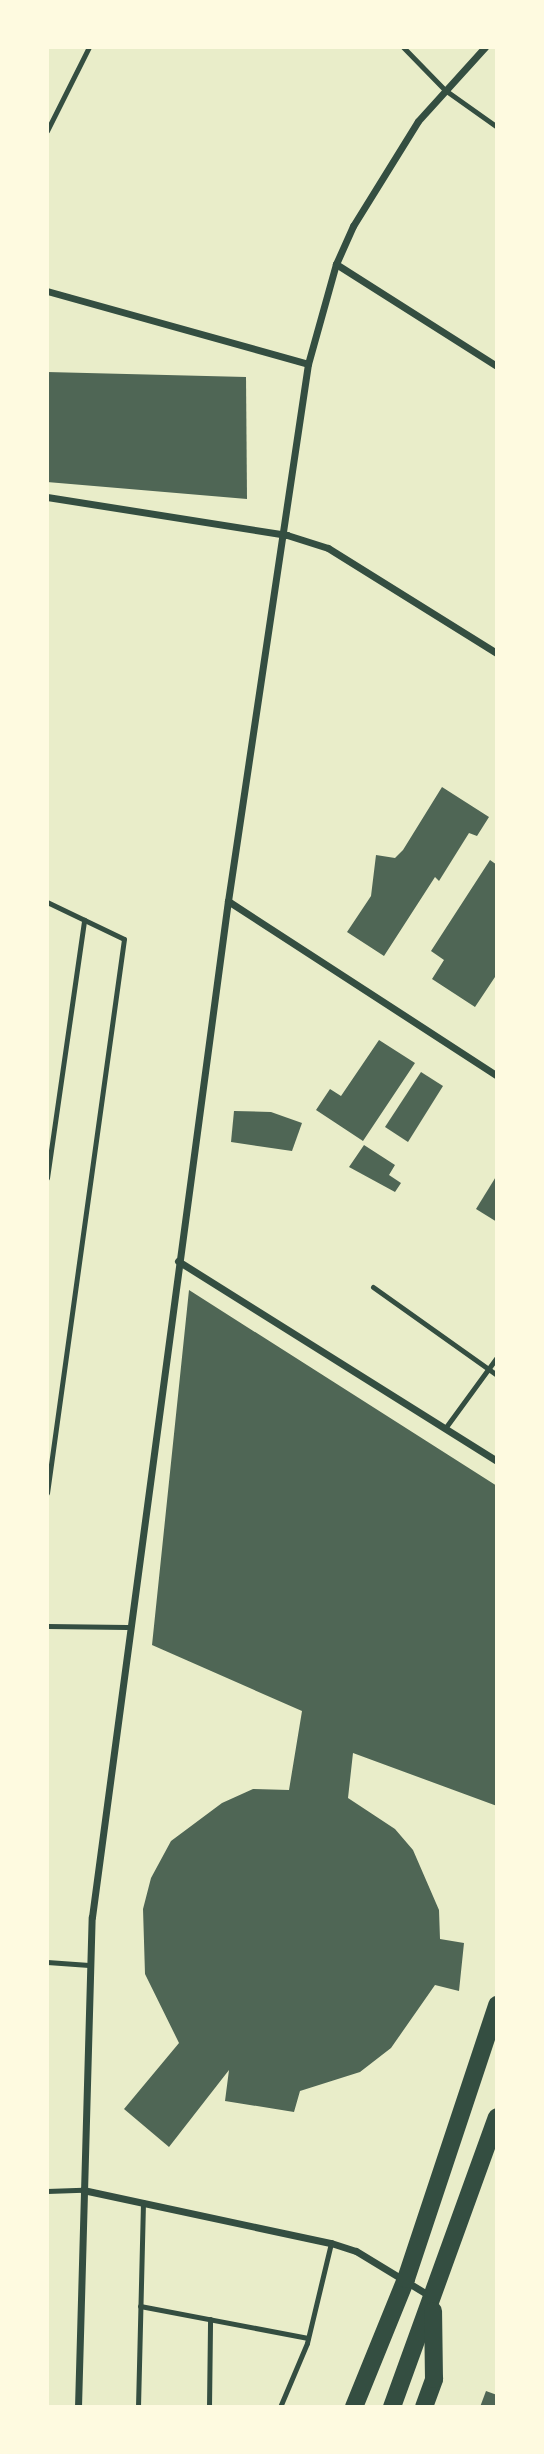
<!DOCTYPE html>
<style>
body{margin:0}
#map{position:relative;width:544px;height:2454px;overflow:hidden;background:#e9edc9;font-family:"Varela Round",sans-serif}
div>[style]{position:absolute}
.building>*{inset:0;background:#4f6655}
.path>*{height:4.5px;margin:-2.25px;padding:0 2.25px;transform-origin:2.25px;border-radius:2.25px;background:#344e41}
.service>*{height:5px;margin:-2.5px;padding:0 2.5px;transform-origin:2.5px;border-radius:2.5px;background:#344e41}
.minor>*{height:7px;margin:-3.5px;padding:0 3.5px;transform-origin:3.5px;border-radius:3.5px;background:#344e41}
.primary>*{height:18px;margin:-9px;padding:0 9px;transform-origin:9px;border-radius:9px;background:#344e41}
span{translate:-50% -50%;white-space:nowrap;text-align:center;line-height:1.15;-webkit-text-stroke:5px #fefae0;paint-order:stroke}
.frame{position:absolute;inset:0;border:49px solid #fefae0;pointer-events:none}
</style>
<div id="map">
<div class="building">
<i style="clip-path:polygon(47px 372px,246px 377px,247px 499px,47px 482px)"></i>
<i style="clip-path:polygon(442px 787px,489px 817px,477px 836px,469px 833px,439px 881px,435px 877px,384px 956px,347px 932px,371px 896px,376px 855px,395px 858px,403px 850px)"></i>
<i style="clip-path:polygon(490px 860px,497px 865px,497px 974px,475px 1007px,432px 979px,444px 960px,431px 951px)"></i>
<i style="clip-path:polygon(379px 1040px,415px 1063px,363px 1141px,316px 1110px,330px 1089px,341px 1096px)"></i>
<i style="clip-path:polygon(421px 1072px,443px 1086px,408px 1142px,385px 1127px)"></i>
<i style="clip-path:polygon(234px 1111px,271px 1112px,302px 1123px,292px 1151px,231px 1142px)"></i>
<i style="clip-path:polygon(364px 1145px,395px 1165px,389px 1175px,401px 1183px,395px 1192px,349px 1167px)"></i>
<i style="clip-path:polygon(497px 1175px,497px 1222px,476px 1209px)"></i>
<i style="clip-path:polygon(189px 1290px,497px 1486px,497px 1806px,353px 1753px,348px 1798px,395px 1829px,413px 1850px,439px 1910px,440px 1939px,464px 1943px,459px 1991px,435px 1985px,391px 2048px,360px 2072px,300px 2091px,294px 2112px,225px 2101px,229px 2070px,169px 2147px,124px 2109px,179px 2043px,145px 1974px,143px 1909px,151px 1878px,171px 1841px,222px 1803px,253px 1789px,289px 1790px,302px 1711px,152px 1645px)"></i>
<i style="clip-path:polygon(486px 2391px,497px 2395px,497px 2407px,480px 2407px)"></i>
</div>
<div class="path">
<i style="left:47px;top:131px;width:94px;rotate:-63.4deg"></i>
</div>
<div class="service">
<i style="left:403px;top:47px;width:60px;rotate:45.7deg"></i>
<i style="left:445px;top:90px;width:64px;rotate:35.4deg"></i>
<i style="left:47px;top:902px;width:85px;rotate:25.7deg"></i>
<i style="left:124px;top:939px;width:559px;rotate:97.91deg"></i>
<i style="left:47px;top:1178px;width:261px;rotate:-81.8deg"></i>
<i style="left:373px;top:1287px;width:152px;rotate:35.4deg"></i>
<i style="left:446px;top:1427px;width:87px;rotate:-53.9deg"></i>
<i style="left:47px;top:1626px;width:80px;rotate:0.7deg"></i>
<i style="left:47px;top:1962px;width:42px;rotate:4.1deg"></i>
<i style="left:47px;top:2191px;width:36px;rotate:-2deg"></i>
<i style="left:140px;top:2306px;width:171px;rotate:10.8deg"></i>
<i style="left:138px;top:2407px;width:205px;rotate:-88.6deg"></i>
<i style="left:209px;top:2407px;width:88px;rotate:-89.3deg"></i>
<i style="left:280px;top:2407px;width:69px;rotate:-67.1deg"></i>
<i style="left:307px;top:2343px;width:103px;rotate:-76.5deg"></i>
</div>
<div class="minor">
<i style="left:336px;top:264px;width:191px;rotate:32.4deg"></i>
<i style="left:47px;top:291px;width:271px;rotate:15.6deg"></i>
<i style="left:47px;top:497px;width:243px;rotate:9deg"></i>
<i style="left:287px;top:535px;width:43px;rotate:17.6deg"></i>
<i style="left:328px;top:548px;width:199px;rotate:31.9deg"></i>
<i style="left:228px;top:901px;width:321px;rotate:33deg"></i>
<i style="left:178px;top:1261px;width:377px;rotate:32.1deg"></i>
<i style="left:83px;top:2190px;width:254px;rotate:12.1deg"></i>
<i style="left:331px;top:2243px;width:26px;rotate:18deg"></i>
<i style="left:356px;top:2251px;width:87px;rotate:31.3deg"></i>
<i style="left:78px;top:2407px;width:490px;rotate:-88.4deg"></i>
<i style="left:92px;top:1917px;width:1025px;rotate:-82.38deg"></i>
<i style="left:228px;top:901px;width:543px;rotate:-81.53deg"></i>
<i style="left:308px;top:364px;width:104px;rotate:-74.4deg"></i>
<i style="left:336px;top:264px;width:42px;rotate:-65.9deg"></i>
<i style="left:353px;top:226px;width:123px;rotate:-58.2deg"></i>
<i style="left:418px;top:121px;width:100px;rotate:-47.8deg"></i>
</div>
<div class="primary">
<i style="left:354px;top:2407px;width:138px;rotate:-67.9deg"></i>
<i style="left:406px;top:2279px;width:289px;rotate:-71.6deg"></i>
<i style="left:392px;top:2407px;width:308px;rotate:-70.1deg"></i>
<i style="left:424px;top:2407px;width:30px;rotate:-70deg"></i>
<i style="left:434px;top:2379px;width:68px;rotate:-90.8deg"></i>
</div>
<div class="frame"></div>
</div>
